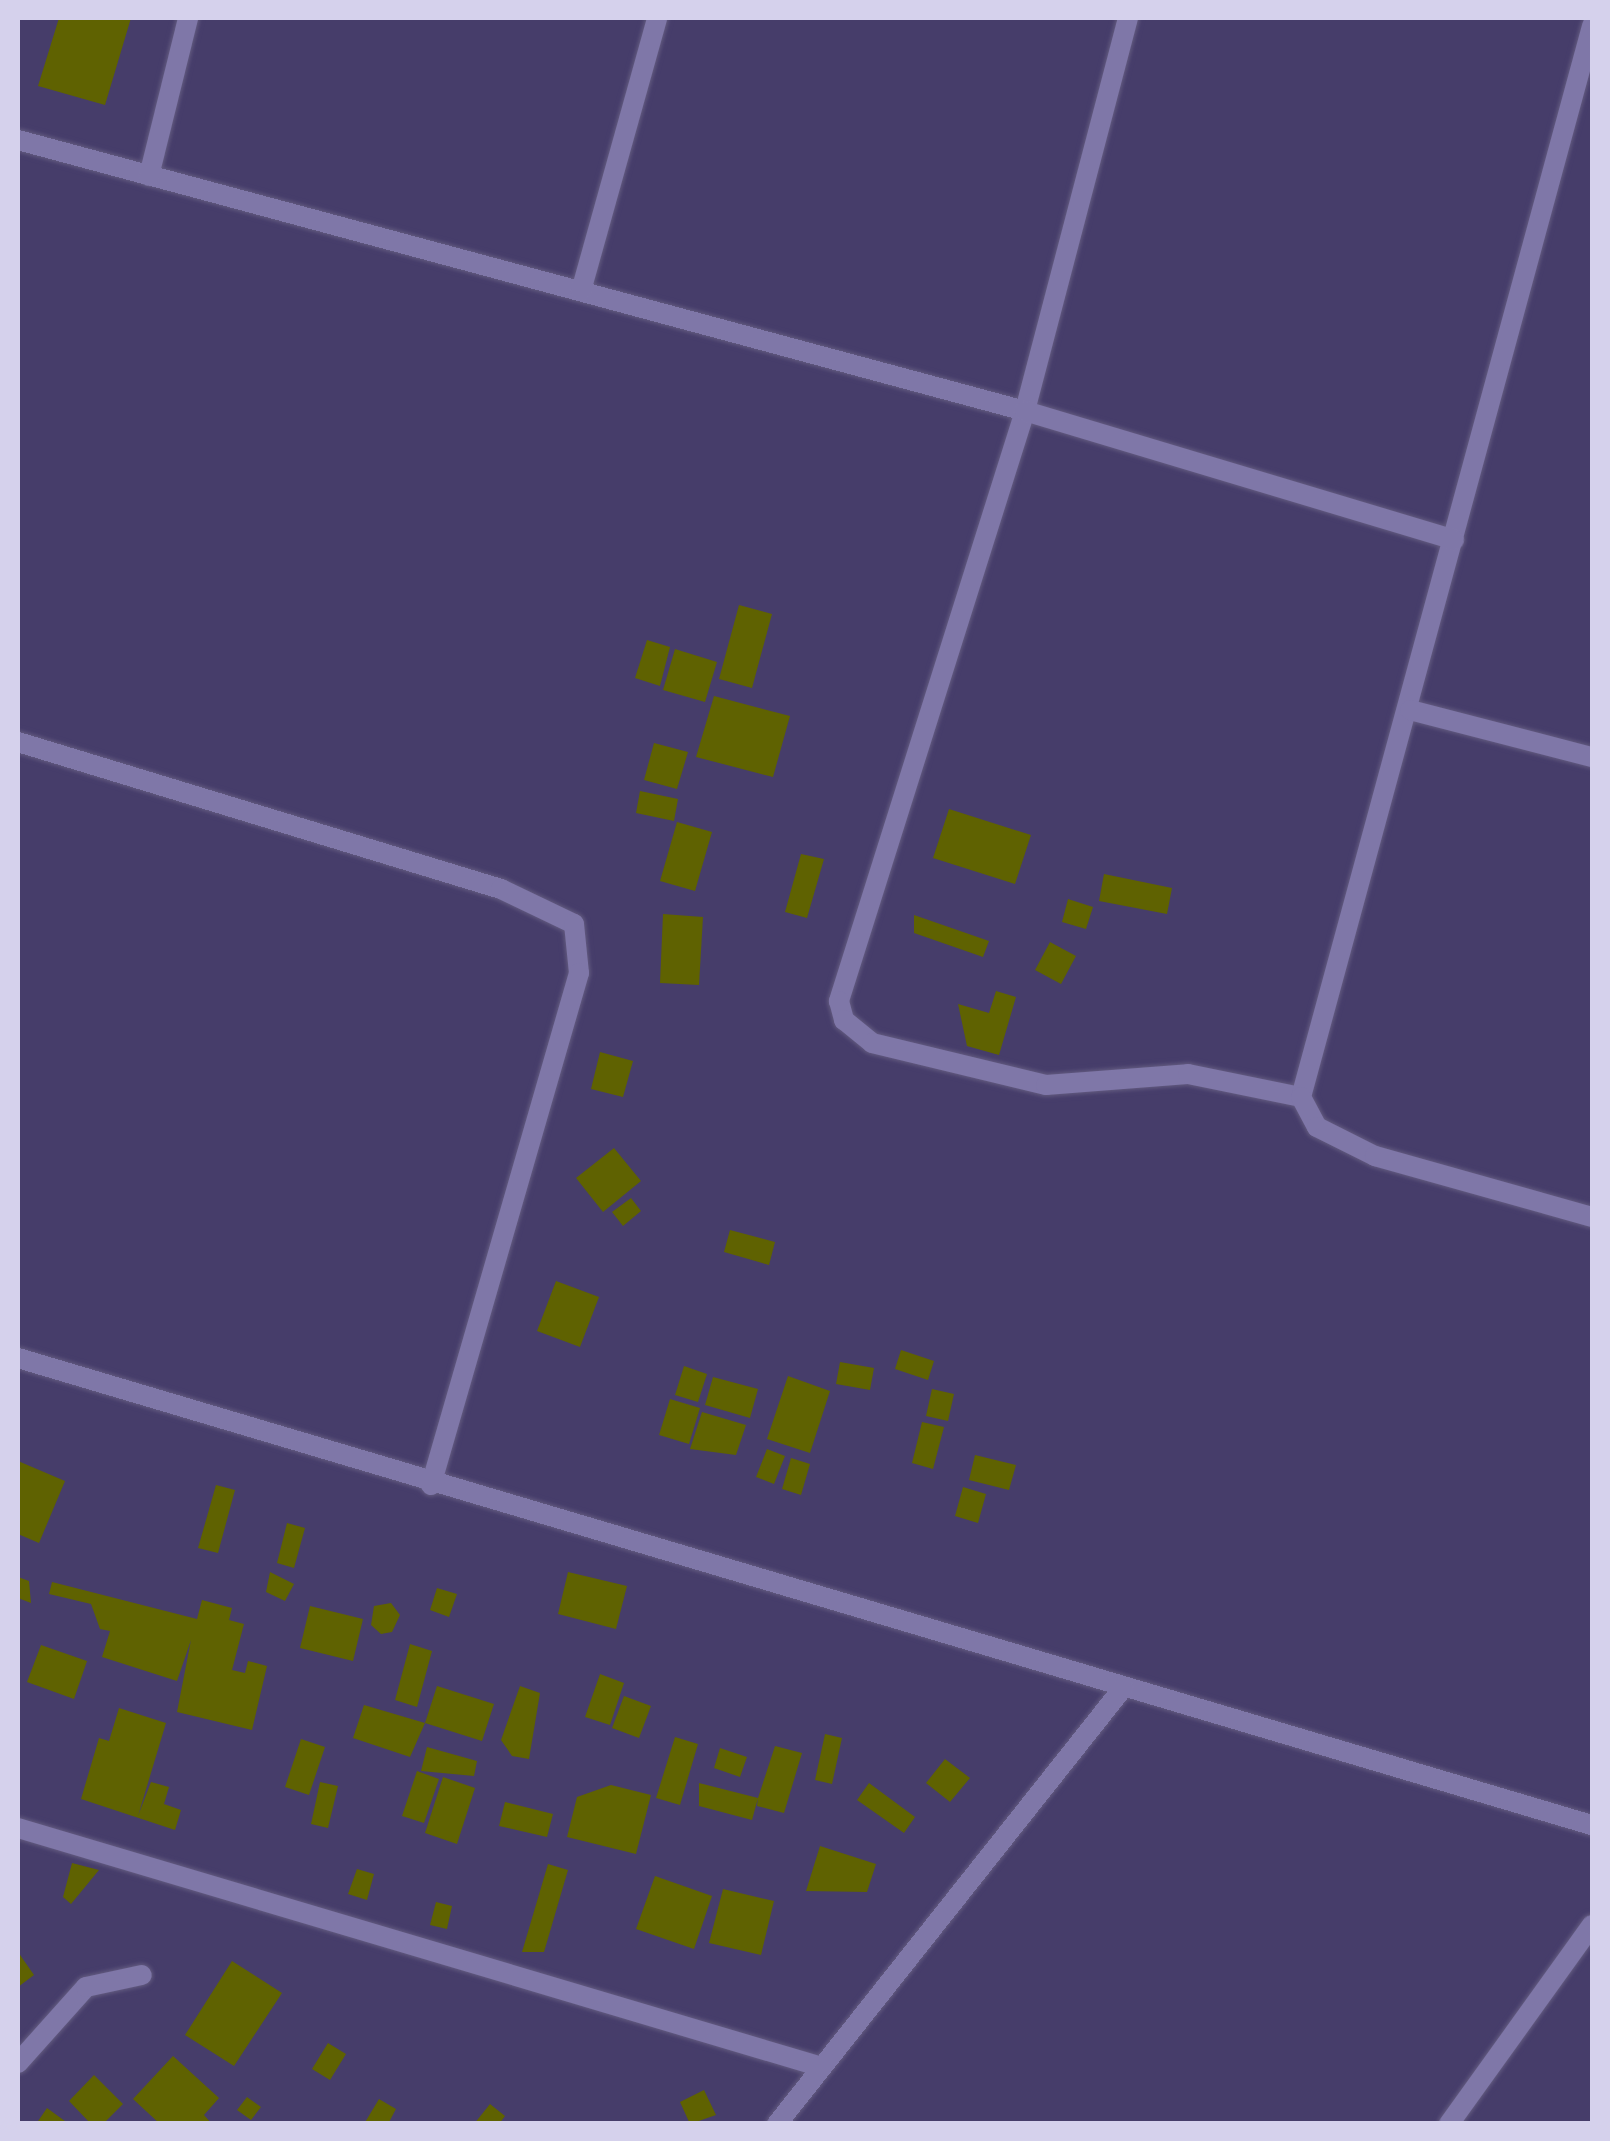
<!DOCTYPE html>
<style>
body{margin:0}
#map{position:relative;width:1610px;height:2141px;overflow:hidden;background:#463d6a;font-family:"DM Sans",sans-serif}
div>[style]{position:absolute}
.building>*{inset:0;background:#5f6201}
.roads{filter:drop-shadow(0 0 2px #635b80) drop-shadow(0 0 2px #635b80)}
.street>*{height:20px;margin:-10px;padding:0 10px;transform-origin:10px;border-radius:10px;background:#7f77a8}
span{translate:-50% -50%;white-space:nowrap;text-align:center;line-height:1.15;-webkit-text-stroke:8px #463d6a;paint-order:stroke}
.frame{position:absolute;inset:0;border:20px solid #d5d1ec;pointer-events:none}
</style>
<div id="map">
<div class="building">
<i style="clip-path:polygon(59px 18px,131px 18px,105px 105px,38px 86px)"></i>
<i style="clip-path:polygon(739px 605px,772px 614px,752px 688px,719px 679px)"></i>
<i style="clip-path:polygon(647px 640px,670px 647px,660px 686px,635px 678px)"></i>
<i style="clip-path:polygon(675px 649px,717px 662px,705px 702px,663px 690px)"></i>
<i style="clip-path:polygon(714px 696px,790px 716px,773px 777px,696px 757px)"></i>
<i style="clip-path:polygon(654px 743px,688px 752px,677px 789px,644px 780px)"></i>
<i style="clip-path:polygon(640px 791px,678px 799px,674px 821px,636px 813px)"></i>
<i style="clip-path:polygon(949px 809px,1031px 835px,1015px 884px,933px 858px)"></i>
<i style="clip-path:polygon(677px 822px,712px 832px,695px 891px,660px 881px)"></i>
<i style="clip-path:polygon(801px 854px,824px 859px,807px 918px,785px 912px)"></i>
<i style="clip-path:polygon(1104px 874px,1172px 888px,1167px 914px,1099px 901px)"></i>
<i style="clip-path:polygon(1068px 899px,1093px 907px,1086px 929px,1062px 922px)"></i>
<i style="clip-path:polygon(663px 914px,703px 917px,699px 985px,660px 983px)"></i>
<i style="clip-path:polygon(914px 915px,989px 941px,983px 957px,914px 933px)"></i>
<i style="clip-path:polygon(1050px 942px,1076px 956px,1061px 984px,1035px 970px)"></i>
<i style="clip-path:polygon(996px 991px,1016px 997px,999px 1055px,967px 1046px,958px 1004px,989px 1013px)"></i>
<i style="clip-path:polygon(600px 1052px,633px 1061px,623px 1097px,591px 1089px)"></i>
<i style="clip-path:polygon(614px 1148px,641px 1181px,603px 1212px,576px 1178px)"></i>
<i style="clip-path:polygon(631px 1198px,641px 1211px,623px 1226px,612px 1212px)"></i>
<i style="clip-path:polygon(730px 1230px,775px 1242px,769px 1265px,724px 1252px)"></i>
<i style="clip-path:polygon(556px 1281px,599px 1297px,580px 1347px,537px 1331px)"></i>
<i style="clip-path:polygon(901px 1350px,934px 1361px,928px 1380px,895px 1369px)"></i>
<i style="clip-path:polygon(840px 1362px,874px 1368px,870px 1390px,836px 1384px)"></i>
<i style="clip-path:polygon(684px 1366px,707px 1374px,698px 1402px,675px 1395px)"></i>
<i style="clip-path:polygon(788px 1376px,830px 1391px,810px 1453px,767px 1439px)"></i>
<i style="clip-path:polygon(713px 1377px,758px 1389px,750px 1418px,705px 1405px)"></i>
<i style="clip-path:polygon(932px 1389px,954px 1394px,948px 1421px,926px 1416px)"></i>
<i style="clip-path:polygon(670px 1399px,700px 1408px,689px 1444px,659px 1435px)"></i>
<i style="clip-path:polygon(702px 1412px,746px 1425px,736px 1455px,690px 1449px)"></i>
<i style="clip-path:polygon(922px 1422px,944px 1427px,933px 1469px,912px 1463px)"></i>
<i style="clip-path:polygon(767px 1449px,785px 1456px,774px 1484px,756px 1477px)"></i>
<i style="clip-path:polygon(975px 1455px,1016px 1465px,1009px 1490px,969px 1480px)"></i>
<i style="clip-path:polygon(791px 1458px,810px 1464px,801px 1495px,782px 1489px)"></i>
<i style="clip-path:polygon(18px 1461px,65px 1481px,39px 1543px,18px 1534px)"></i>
<i style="clip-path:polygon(216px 1485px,235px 1490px,218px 1553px,198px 1548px)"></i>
<i style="clip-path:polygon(963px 1487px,986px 1494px,978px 1523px,955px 1516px)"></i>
<i style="clip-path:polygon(287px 1523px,305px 1528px,294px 1568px,277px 1563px)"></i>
<i style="clip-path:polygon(270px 1572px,294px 1584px,285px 1601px,266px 1592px)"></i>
<i style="clip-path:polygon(568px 1572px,627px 1586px,616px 1629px,558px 1614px)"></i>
<i style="clip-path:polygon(18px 1577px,29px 1581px,31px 1603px,18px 1598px)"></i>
<i style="clip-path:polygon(52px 1582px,197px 1619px,202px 1600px,232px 1608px,229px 1620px,244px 1624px,232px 1670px,245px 1673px,248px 1661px,267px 1666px,252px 1730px,177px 1712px,191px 1640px,177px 1681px,102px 1657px,110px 1631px,100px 1629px,91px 1604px,49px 1594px)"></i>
<i style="clip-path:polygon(437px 1588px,457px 1594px,449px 1617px,430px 1610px)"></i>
<i style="clip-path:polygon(391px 1603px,400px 1615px,392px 1632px,381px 1634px,371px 1625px,374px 1606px)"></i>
<i style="clip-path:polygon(310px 1606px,363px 1619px,353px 1661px,300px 1648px)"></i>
<i style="clip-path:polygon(410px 1644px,432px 1651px,417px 1707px,395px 1700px)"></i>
<i style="clip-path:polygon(41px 1645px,87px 1661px,74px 1699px,27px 1682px)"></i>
<i style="clip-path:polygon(600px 1674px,624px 1683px,610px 1725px,585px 1717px)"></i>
<i style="clip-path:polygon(437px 1686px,494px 1704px,482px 1741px,425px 1723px)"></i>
<i style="clip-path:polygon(520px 1686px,540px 1693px,529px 1759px,512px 1756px,501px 1740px)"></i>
<i style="clip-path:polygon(624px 1696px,651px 1706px,639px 1738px,612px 1728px)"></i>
<i style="clip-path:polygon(364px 1705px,425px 1723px,410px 1757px,353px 1738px)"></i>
<i style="clip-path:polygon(119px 1708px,166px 1723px,138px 1816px,151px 1782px,169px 1787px,164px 1804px,181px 1810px,175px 1830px,81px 1799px,99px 1738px,109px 1741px)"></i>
<i style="clip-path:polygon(825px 1734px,842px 1738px,832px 1784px,815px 1780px)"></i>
<i style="clip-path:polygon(675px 1737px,698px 1744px,680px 1805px,656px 1798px)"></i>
<i style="clip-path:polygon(301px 1739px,325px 1747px,309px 1795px,285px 1787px)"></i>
<i style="clip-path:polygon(775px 1746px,802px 1753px,784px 1813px,757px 1806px,758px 1798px,752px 1820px,699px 1806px,699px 1783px,758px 1798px)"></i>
<i style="clip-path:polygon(427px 1747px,477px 1761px,474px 1776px,421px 1771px)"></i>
<i style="clip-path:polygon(720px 1748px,747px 1757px,740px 1777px,714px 1768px)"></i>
<i style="clip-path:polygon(945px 1759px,970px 1778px,950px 1802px,926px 1783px)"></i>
<i style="clip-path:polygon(417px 1771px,439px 1779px,424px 1823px,402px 1816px)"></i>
<i style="clip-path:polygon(443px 1777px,475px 1788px,457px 1844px,425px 1833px)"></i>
<i style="clip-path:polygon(320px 1782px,338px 1786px,328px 1828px,311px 1824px)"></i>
<i style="clip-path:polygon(869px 1783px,915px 1817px,904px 1833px,857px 1800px)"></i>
<i style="clip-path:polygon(611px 1785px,651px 1795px,636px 1854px,567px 1837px,577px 1797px)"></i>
<i style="clip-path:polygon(505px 1802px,553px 1814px,547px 1837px,499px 1826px)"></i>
<i style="clip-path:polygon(820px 1846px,876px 1864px,867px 1892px,806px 1891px)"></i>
<i style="clip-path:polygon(72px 1863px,99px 1870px,71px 1904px,63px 1897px)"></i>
<i style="clip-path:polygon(548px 1864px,568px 1870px,544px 1952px,522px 1952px)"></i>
<i style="clip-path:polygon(357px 1869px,374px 1874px,367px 1900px,348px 1894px)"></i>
<i style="clip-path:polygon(655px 1876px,712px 1896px,694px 1949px,636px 1929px)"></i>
<i style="clip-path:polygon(723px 1889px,774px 1901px,761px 1955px,709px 1943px)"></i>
<i style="clip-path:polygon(436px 1902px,452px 1906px,447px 1929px,430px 1925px)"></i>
<i style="clip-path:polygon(18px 1952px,34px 1975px,18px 1987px)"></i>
<i style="clip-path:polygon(232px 1961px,282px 1993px,234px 2066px,185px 2035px)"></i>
<i style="clip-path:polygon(328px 2043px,346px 2054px,330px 2080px,312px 2069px)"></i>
<i style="clip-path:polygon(173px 2056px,219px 2098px,204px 2115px,212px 2124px,160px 2124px,133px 2099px)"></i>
<i style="clip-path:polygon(94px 2075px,123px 2104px,103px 2124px,91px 2124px,69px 2101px)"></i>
<i style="clip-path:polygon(704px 2090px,716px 2115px,690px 2124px,680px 2102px)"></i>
<i style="clip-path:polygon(247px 2097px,261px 2107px,251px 2120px,237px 2110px)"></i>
<i style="clip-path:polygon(379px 2099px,396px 2109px,388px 2124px,364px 2124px)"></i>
<i style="clip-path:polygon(490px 2104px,505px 2116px,499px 2124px,474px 2124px)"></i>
<i style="clip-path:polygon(47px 2108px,69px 2124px,36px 2124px)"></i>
</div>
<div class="roads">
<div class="street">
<i style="left:1128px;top:18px;width:406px;rotate:104.7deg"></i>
<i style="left:1025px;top:411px;width:619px;rotate:107.5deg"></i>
<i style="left:839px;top:1001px;width:20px;rotate:75deg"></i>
<i style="left:844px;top:1020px;width:36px;rotate:39deg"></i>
<i style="left:872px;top:1043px;width:179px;rotate:13.6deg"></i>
<i style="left:1046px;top:1085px;width:142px;rotate:-4.4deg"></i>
<i style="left:1188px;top:1074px;width:115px;rotate:11.5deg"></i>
<i style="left:1592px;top:26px;width:1110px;rotate:105.2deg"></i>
<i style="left:1301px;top:1097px;width:34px;rotate:62deg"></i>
<i style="left:1317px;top:1127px;width:65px;rotate:26.6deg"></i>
<i style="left:1375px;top:1156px;width:225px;rotate:15.7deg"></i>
<i style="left:18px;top:140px;width:1043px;rotate:15.06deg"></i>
<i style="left:1025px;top:411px;width:448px;rotate:16.7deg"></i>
<i style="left:149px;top:176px;width:163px;rotate:-76.1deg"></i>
<i style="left:581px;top:291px;width:283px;rotate:-74.4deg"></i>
<i style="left:1410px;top:710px;width:188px;rotate:14.5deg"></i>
<i style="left:18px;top:742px;width:505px;rotate:16.93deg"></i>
<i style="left:501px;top:889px;width:81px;rotate:25.6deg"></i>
<i style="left:574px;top:924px;width:49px;rotate:84.2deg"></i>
<i style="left:579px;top:973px;width:533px;rotate:106.12deg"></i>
<i style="left:18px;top:1358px;width:1642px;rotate:16.53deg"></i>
<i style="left:18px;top:1828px;width:839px;rotate:16.56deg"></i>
<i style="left:18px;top:2063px;width:102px;rotate:-48.2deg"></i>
<i style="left:86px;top:1987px;width:57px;rotate:-12.1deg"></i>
<i style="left:777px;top:2124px;width:557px;rotate:-51.57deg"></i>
<i style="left:1449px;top:2124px;width:245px;rotate:-54.3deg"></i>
</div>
</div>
<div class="frame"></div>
</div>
